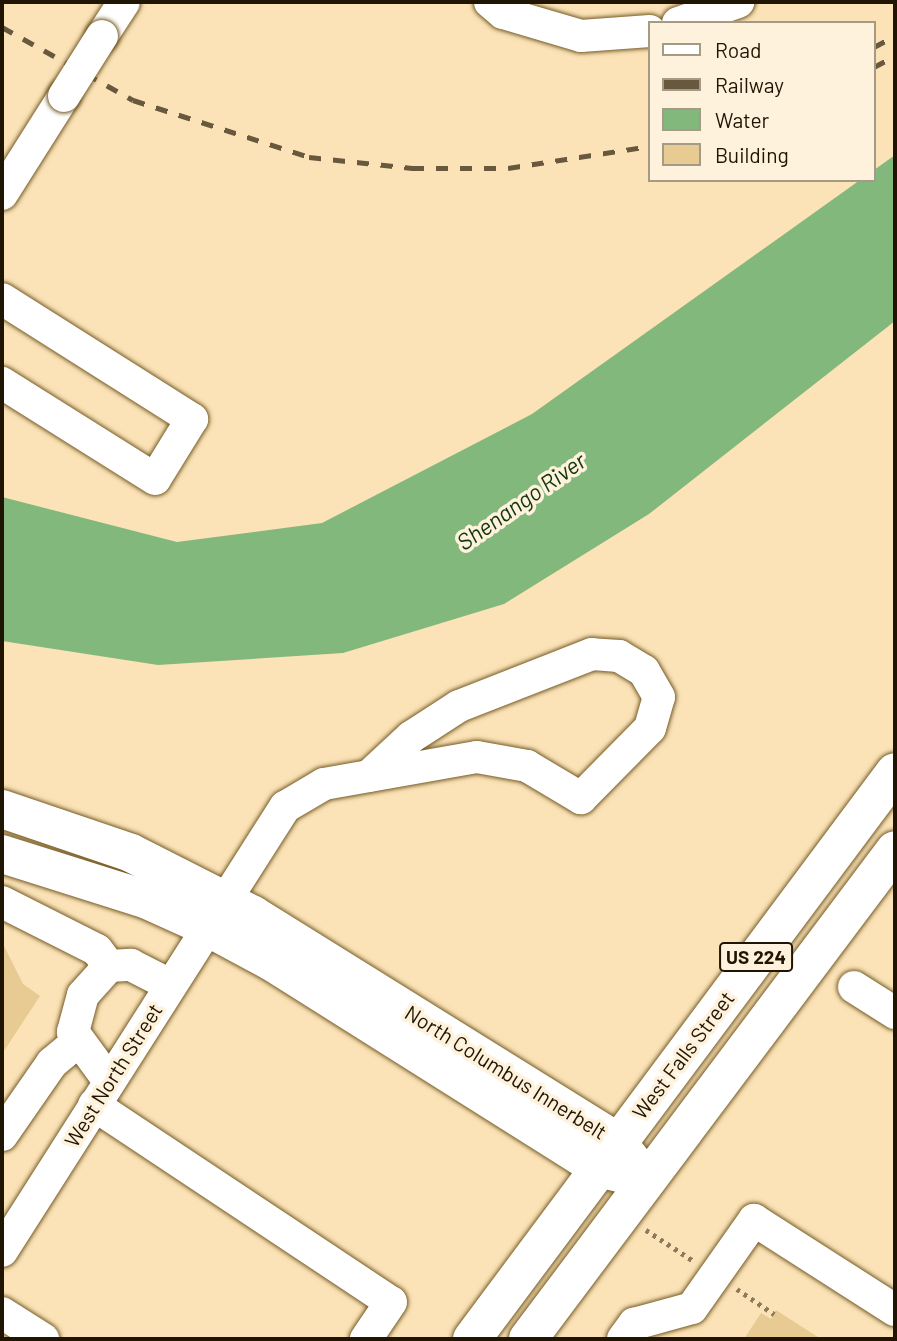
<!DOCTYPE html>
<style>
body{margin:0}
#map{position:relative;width:897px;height:1341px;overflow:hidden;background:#fbe3b7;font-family:Barlow,sans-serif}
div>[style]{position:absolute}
.water>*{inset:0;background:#83b87d}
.building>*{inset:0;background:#e8ca93}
.path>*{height:4.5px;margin-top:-2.25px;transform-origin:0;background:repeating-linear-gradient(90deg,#8b7a5b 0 3.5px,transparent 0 8.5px)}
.roads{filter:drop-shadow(0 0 2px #765b26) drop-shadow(0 0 2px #765b26)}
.minor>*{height:32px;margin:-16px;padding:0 16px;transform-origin:16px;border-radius:16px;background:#fff}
.major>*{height:38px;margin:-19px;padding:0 19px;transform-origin:19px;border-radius:19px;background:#fff}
.rail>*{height:5px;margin-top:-2.5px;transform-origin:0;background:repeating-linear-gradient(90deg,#68583d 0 12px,transparent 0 24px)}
.bridges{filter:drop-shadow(0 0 2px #765b26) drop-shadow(0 0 2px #765b26)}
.minor-bridge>*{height:32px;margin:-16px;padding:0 16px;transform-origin:16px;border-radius:16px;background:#fff}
span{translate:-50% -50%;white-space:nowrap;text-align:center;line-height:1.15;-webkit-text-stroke:7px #fef2dc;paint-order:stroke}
.shield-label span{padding:2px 5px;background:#fef2dc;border:2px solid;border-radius:5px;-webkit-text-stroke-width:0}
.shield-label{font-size:19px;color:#201502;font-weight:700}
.street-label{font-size:21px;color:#201502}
.water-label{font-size:23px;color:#11360e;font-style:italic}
.frame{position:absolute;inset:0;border:4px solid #201502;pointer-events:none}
.legend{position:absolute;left:648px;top:21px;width:228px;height:161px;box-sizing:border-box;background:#fef2dc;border:2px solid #a59a85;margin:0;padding:9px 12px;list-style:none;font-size:21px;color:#201502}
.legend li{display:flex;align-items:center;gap:14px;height:35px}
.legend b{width:35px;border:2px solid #a59a85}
</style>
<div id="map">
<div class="water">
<i style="clip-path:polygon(895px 155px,895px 321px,649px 514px,504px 604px,343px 653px,158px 665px,2px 641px,2px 497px,177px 542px,322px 523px,532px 414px,860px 180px,874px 180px,874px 170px)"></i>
</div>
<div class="building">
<i style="clip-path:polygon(2px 942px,23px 984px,40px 996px,2px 1054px)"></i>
<i style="clip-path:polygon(776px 1310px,821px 1339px,744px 1339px,761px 1313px,771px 1319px)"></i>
</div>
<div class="path">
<i style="left:646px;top:1230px;width:59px;rotate:33.1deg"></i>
<i style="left:737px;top:1289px;width:45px;rotate:34deg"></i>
</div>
<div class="roads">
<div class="minor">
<i style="left:490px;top:2px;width:17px;rotate:40deg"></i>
<i style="left:503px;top:13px;width:81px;rotate:16.4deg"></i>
<i style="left:581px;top:36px;width:69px;rotate:-4.1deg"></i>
<i style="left:678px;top:23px;width:64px;rotate:-19.3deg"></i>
<i style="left:102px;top:36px;width:40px;rotate:-57.1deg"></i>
<i style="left:2px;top:194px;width:116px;rotate:-57.7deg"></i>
<i style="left:2px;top:299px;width:225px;rotate:32.3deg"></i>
<i style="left:192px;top:419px;width:70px;rotate:121.7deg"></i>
<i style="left:155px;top:479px;width:181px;rotate:-147.9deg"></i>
<i style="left:2px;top:902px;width:106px;rotate:26.8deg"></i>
<i style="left:97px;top:950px;width:20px;rotate:53deg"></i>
<i style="left:854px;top:987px;width:49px;rotate:32.4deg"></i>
<i style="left:109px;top:1081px;width:61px;rotate:-126.3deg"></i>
<i style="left:73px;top:1032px;width:38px;rotate:-75deg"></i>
<i style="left:83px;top:995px;width:39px;rotate:-48deg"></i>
<i style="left:109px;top:966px;width:22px;rotate:-3deg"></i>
<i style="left:131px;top:965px;width:44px;rotate:27.1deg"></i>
<i style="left:94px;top:1105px;width:356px;rotate:33.6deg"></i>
<i style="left:391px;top:1302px;width:45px;rotate:124deg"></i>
<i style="left:2px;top:1135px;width:88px;rotate:-55.2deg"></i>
<i style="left:52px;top:1063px;width:34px;rotate:-40deg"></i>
<i style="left:2px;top:1251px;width:527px;rotate:-57.49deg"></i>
<i style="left:285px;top:807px;width:45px;rotate:-30.5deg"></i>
<i style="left:324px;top:784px;width:155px;rotate:-10deg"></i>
<i style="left:477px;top:757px;width:51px;rotate:10.2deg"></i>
<i style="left:527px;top:766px;width:63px;rotate:30.7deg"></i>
<i style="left:581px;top:798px;width:98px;rotate:-45.4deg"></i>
<i style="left:650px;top:728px;width:32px;rotate:-74deg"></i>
<i style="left:659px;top:697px;width:30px;rotate:-120deg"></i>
<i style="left:644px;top:671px;width:29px;rotate:-149deg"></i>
<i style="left:619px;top:656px;width:27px;rotate:-176deg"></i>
<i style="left:592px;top:654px;width:143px;rotate:158.6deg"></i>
<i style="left:459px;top:706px;width:57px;rotate:147.1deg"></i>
<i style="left:411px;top:737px;width:57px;rotate:137.1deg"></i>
<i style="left:2px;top:1313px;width:49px;rotate:32.4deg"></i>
<i style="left:623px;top:1339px;width:19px;rotate:-54deg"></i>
<i style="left:634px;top:1324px;width:60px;rotate:-15.4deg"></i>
<i style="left:692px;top:1308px;width:108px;rotate:-54.8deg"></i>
<i style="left:754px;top:1220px;width:167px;rotate:32.6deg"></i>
</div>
<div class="major">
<i style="left:2px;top:809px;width:136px;rotate:18.8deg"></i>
<i style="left:131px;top:853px;width:137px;rotate:26.9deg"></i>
<i style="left:253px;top:915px;width:429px;rotate:31.9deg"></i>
<i style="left:617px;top:1142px;width:48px;rotate:51.7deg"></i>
<i style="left:2px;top:854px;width:150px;rotate:17.5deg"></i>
<i style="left:145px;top:899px;width:68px;rotate:24.3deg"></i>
<i style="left:207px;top:927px;width:74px;rotate:28.3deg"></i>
<i style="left:272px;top:962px;width:386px;rotate:32.2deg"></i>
<i style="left:599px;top:1168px;width:49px;rotate:14deg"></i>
<i style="left:472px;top:1339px;width:707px;rotate:-53.28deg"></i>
<i style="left:528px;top:1339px;width:611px;rotate:-53.11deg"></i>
</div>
</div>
<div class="rail">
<i style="left:2px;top:27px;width:150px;rotate:29.1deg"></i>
<i style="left:133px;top:100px;width:185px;rotate:17.9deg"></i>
<i style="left:309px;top:157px;width:104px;rotate:6.1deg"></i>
<i style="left:412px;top:168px;width:96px"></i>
<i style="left:508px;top:168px;width:144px;rotate:-8.8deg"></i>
<i style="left:874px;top:47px;width:24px;rotate:-28deg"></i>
<i style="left:874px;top:67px;width:24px;rotate:-28deg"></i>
</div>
<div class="bridges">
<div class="minor-bridge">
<i style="left:64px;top:96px;width:71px;rotate:-57.7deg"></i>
</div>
</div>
<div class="shield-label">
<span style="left:756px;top:957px">US 224</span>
</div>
<div class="street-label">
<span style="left:683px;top:1055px;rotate:-53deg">West Falls Street</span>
<span style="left:506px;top:1072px;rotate:32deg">North Columbus Innerbelt</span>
<span style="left:113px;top:1075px;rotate:-58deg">West North Street</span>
</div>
<div class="water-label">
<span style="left:521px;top:501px;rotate:-35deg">Shenango River</span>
</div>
<div class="frame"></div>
<ul class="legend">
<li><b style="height:9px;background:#fff"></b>Road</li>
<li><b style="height:9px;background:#68583d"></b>Railway</li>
<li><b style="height:19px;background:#83b87d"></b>Water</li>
<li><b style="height:19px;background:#e8ca93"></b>Building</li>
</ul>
</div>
